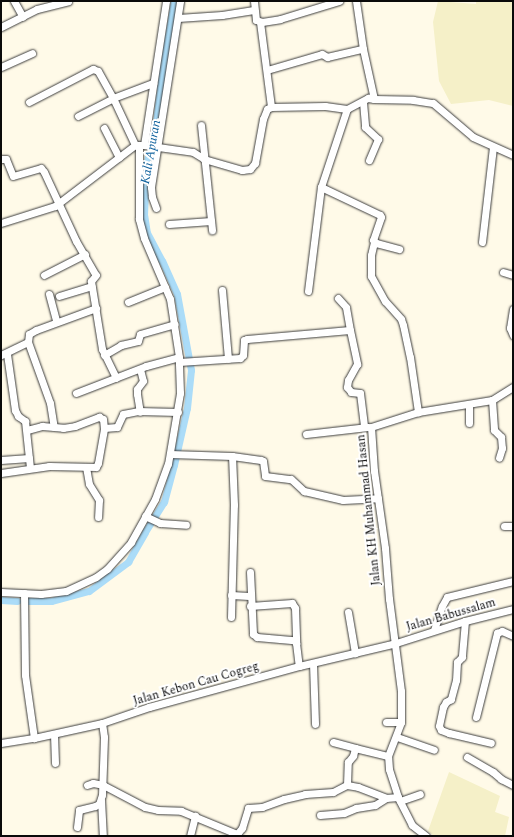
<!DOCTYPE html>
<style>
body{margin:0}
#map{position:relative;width:514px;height:837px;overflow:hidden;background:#fffae8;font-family:Spectral,serif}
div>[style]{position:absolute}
.farmland>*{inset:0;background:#f5f0c8}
.canal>*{height:7px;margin:-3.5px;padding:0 3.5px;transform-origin:3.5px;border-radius:3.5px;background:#abdcf8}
.roads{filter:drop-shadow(0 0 1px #3d3d3d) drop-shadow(0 0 1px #3d3d3d)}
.minor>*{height:7px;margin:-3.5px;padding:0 3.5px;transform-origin:3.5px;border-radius:3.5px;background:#fff}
span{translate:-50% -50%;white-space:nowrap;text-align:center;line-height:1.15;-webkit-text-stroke:4px #fff;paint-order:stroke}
.street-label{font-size:12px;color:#0a0a0a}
.water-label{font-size:13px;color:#12639e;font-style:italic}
.frame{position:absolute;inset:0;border:2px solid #0a0a0a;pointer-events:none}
</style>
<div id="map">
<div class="farmland">
<i style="clip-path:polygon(438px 1px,476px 4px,476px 1px,513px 1px,513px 106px,489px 100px,451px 104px,439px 81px,433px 22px)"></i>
<i style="clip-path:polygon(449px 772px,500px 796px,495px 812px,509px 817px,505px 836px,434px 836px,428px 831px)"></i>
</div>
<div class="canal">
<i style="left:1px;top:600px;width:16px;rotate:4deg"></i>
<i style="left:28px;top:601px;width:23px"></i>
<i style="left:51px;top:601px;width:39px;rotate:-15deg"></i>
<i style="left:89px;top:591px;width:49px;rotate:-36.6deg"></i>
<i style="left:128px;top:562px;width:34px;rotate:-60deg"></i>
<i style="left:145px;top:532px;width:36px;rotate:-58deg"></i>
<i style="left:164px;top:502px;width:38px;rotate:-75deg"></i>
<i style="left:174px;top:465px;width:58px;rotate:-77.2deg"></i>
<i style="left:187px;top:408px;width:38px;rotate:-84deg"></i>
<i style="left:191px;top:370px;width:77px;rotate:-100.4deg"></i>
<i style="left:177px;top:294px;width:36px;rotate:-114deg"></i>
<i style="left:162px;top:261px;width:32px;rotate:-118deg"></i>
<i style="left:147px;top:233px;width:18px;rotate:-99deg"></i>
<i style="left:144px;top:215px;width:47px;rotate:-87.6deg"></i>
<i style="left:146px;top:168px;width:12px;rotate:-81deg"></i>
<i style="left:148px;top:156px;width:17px;rotate:-69deg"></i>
<i style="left:154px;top:140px;width:69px;rotate:-83.4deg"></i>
<i style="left:162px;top:71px;width:71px;rotate:-80.3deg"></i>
</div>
<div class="roads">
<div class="minor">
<i style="left:14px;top:1px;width:18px;rotate:61deg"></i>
<i style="left:254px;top:1px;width:19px;rotate:84deg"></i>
<i style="left:256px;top:20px;width:6px;rotate:18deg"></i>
<i style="left:262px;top:22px;width:18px;rotate:-9deg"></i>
<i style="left:280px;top:19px;width:62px;rotate:-17deg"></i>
<i style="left:356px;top:1px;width:49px;rotate:81.7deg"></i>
<i style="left:363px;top:49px;width:51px;rotate:77.6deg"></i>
<i style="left:374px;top:99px;width:39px;rotate:1deg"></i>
<i style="left:413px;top:100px;width:20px;rotate:9deg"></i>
<i style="left:433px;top:103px;width:52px;rotate:40.4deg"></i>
<i style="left:473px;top:137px;width:44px;rotate:24.2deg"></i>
<i style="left:178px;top:18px;width:44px;rotate:-3.9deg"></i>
<i style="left:222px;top:15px;width:32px;rotate:-9deg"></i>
<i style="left:260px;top:22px;width:86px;rotate:82.6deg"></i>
<i style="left:1px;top:27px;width:40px;rotate:-26.6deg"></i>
<i style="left:37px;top:9px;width:32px;rotate:-14deg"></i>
<i style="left:1px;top:67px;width:34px;rotate:-24deg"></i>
<i style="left:267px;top:70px;width:57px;rotate:-16.2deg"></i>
<i style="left:322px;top:54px;width:6px;rotate:31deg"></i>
<i style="left:327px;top:57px;width:37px;rotate:-13deg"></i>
<i style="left:29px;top:102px;width:72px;rotate:-27.3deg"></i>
<i style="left:93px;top:69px;width:5px;rotate:22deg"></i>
<i style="left:98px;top:71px;width:31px;rotate:61deg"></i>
<i style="left:113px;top:98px;width:43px;rotate:-20.6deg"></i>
<i style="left:363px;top:102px;width:25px;rotate:85deg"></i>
<i style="left:365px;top:127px;width:18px;rotate:43deg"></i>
<i style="left:378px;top:139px;width:23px;rotate:113deg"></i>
<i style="left:78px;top:116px;width:39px;rotate:-27deg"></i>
<i style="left:113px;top:98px;width:52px;rotate:64.9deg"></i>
<i style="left:201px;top:125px;width:106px;rotate:84deg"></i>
<i style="left:104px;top:128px;width:33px;rotate:63deg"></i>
<i style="left:144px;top:145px;width:146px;rotate:-81.3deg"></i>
<i style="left:1px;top:159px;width:5px"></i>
<i style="left:6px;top:159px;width:18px;rotate:68deg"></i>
<i style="left:13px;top:176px;width:29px;rotate:-16deg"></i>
<i style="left:41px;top:168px;width:5px;rotate:53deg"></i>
<i style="left:44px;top:172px;width:76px;rotate:65.1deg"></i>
<i style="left:76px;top:241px;width:39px;rotate:60deg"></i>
<i style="left:96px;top:275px;width:8px;rotate:130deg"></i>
<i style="left:91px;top:281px;width:69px;rotate:80.8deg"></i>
<i style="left:102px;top:349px;width:32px;rotate:64deg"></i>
<i style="left:321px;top:187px;width:65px;rotate:25.4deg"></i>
<i style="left:380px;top:215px;width:2px;rotate:63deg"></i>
<i style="left:381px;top:217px;width:24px;rotate:109deg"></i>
<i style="left:373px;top:240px;width:4px;rotate:45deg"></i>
<i style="left:376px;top:243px;width:24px;rotate:15deg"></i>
<i style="left:156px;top:208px;width:12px;rotate:-110deg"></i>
<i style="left:152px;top:197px;width:10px;rotate:-96deg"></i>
<i style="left:151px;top:187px;width:188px;rotate:-81.1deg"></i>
<i style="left:1px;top:223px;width:57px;rotate:-17.5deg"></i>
<i style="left:55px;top:206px;width:101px;rotate:-37.3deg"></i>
<i style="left:135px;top:145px;width:9px"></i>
<i style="left:144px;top:145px;width:49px;rotate:8.1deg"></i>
<i style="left:193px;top:152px;width:13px;rotate:32deg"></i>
<i style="left:204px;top:159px;width:40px;rotate:16deg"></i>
<i style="left:242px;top:170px;width:8px;rotate:-7deg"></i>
<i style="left:250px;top:169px;width:8px;rotate:-50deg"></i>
<i style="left:255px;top:163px;width:45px;rotate:-79.7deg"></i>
<i style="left:263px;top:119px;width:11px;rotate:-68deg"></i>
<i style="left:267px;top:109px;width:4px;rotate:-27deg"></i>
<i style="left:271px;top:107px;width:54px;rotate:-1.1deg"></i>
<i style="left:325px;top:106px;width:22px;rotate:8deg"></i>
<i style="left:347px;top:109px;width:24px;rotate:-28deg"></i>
<i style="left:368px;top:98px;width:6px;rotate:9deg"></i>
<i style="left:169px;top:224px;width:42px;rotate:-4.1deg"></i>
<i style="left:374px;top:242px;width:13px;rotate:103deg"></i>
<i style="left:371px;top:255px;width:21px;rotate:90deg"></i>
<i style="left:371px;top:276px;width:29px;rotate:61deg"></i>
<i style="left:385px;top:301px;width:24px;rotate:48deg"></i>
<i style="left:401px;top:319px;width:6px;rotate:72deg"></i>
<i style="left:403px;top:325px;width:33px;rotate:78deg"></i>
<i style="left:410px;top:357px;width:56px;rotate:81.7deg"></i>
<i style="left:482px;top:242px;width:96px;rotate:-83.4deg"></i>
<i style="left:503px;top:272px;width:10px;rotate:17deg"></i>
<i style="left:44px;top:275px;width:46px;rotate:-27.1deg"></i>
<i style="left:222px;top:290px;width:69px;rotate:85deg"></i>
<i style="left:308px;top:291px;width:105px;rotate:-82.9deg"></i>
<i style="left:321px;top:187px;width:82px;rotate:-71.6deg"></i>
<i style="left:49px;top:294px;width:28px;rotate:75deg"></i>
<i style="left:59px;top:296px;width:34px;rotate:-17deg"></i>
<i style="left:128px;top:302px;width:40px;rotate:-22deg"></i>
<i style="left:513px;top:309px;width:19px;rotate:99deg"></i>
<i style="left:510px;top:328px;width:8px;rotate:67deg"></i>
<i style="left:350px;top:330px;width:35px;rotate:78deg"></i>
<i style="left:357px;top:364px;width:18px;rotate:119deg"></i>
<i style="left:348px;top:380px;width:7px;rotate:98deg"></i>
<i style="left:347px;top:387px;width:6px;rotate:51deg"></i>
<i style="left:351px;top:392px;width:9px;rotate:6deg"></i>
<i style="left:360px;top:393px;width:34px;rotate:83deg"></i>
<i style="left:28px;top:342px;width:65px;rotate:70.2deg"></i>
<i style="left:50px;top:403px;width:24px;rotate:81deg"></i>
<i style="left:7px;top:354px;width:57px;rotate:81.9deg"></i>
<i style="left:15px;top:410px;width:7px;rotate:63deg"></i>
<i style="left:18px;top:416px;width:9px;rotate:36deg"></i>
<i style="left:25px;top:421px;width:47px;rotate:83.9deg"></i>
<i style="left:1px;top:355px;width:30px;rotate:-26deg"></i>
<i style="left:28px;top:342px;width:8px;rotate:-83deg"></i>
<i style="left:29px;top:334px;width:8px;rotate:-30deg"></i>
<i style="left:36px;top:330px;width:64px;rotate:-20.1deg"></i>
<i style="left:104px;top:355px;width:20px;rotate:-30deg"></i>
<i style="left:121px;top:345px;width:17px;rotate:-13deg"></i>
<i style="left:138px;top:341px;width:7px;rotate:-74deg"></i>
<i style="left:140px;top:334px;width:36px;rotate:-16deg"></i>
<i style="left:179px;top:362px;width:61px;rotate:-3.8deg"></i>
<i style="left:240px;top:358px;width:4px;rotate:-45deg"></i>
<i style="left:243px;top:355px;width:15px;rotate:-86deg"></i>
<i style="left:244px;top:340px;width:3px;rotate:-18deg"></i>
<i style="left:247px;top:339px;width:103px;rotate:-5deg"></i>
<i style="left:350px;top:330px;width:23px;rotate:-100deg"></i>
<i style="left:346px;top:307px;width:12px;rotate:-132deg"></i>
<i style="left:140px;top:369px;width:12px;rotate:76deg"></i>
<i style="left:143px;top:381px;width:10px;rotate:127deg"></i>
<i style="left:137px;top:389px;width:5px;rotate:90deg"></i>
<i style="left:137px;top:394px;width:18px;rotate:81deg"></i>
<i style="left:76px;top:393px;width:75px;rotate:-21.1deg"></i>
<i style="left:146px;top:366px;width:34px;rotate:-15deg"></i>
<i style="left:492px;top:400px;width:30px;rotate:86deg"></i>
<i style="left:494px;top:430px;width:10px;rotate:45deg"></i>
<i style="left:501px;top:437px;width:11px;rotate:85deg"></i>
<i style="left:502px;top:448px;width:10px;rotate:107deg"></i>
<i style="left:469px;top:423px;width:19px;rotate:-90deg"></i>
<i style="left:27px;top:430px;width:16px;rotate:-15deg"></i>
<i style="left:42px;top:426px;width:21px;rotate:5deg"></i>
<i style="left:63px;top:428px;width:12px;rotate:-9deg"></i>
<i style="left:75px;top:426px;width:26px;rotate:-21deg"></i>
<i style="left:99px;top:417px;width:4px;rotate:27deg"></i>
<i style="left:103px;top:419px;width:9px;rotate:84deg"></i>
<i style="left:306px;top:434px;width:62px;rotate:-6.4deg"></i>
<i style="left:170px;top:454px;width:62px;rotate:1.8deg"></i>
<i style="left:232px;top:456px;width:29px;rotate:8deg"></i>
<i style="left:261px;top:460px;width:2px;rotate:27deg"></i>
<i style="left:263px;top:461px;width:15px;rotate:82deg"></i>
<i style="left:265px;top:476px;width:26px;rotate:7deg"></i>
<i style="left:291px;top:479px;width:18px;rotate:43deg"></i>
<i style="left:304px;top:491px;width:40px;rotate:13deg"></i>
<i style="left:343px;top:500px;width:35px;rotate:-3deg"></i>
<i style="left:1px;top:460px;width:28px;rotate:-4deg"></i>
<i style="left:86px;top:467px;width:17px;rotate:80deg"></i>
<i style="left:89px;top:484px;width:19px;rotate:58deg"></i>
<i style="left:99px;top:500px;width:17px;rotate:93deg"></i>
<i style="left:1px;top:473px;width:49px;rotate:-8.3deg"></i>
<i style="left:49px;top:466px;width:47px;rotate:1.2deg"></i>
<i style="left:96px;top:467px;width:4px;rotate:-63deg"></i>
<i style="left:98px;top:463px;width:36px;rotate:-80deg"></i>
<i style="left:104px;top:428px;width:13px;rotate:-4deg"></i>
<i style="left:117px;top:427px;width:14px;rotate:-65deg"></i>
<i style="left:123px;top:414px;width:15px;rotate:-11deg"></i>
<i style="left:138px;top:411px;width:40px;rotate:1.4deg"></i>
<i style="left:145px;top:516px;width:17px;rotate:25deg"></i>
<i style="left:160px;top:523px;width:26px;rotate:4deg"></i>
<i style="left:504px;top:526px;width:9px"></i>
<i style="left:250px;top:572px;width:62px;rotate:87.2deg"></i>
<i style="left:253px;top:634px;width:5px;rotate:37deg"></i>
<i style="left:257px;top:637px;width:37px;rotate:5deg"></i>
<i style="left:294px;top:640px;width:4px;rotate:56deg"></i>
<i style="left:296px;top:643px;width:23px;rotate:83deg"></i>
<i style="left:1px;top:592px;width:40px;rotate:2.9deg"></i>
<i style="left:41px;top:594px;width:25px;rotate:-7deg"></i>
<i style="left:66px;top:591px;width:33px;rotate:-25deg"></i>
<i style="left:96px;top:577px;width:14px;rotate:-36deg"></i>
<i style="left:107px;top:569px;width:36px;rotate:-48deg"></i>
<i style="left:131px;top:542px;width:49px;rotate:-60.8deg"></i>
<i style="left:155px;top:499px;width:37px;rotate:-70deg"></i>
<i style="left:168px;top:464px;width:72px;rotate:-80.4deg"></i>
<i style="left:180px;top:393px;width:36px;rotate:-92deg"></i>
<i style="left:179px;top:357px;width:59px;rotate:-98.8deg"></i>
<i style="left:170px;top:299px;width:66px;rotate:-113.1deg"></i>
<i style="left:144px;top:238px;width:20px;rotate:-105deg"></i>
<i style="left:139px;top:219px;width:74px;rotate:-90deg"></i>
<i style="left:24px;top:593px;width:82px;rotate:89.3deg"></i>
<i style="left:25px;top:675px;width:64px;rotate:81.9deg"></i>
<i style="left:231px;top:595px;width:18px;rotate:3deg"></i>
<i style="left:250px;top:606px;width:42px;rotate:-4.1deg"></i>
<i style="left:292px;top:603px;width:6px;rotate:59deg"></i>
<i style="left:295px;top:608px;width:35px;rotate:88deg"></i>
<i style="left:348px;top:612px;width:42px;rotate:80.3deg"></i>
<i style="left:231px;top:617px;width:112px;rotate:-88.5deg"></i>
<i style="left:234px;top:505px;width:49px;rotate:-92.3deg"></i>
<i style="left:465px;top:621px;width:36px;rotate:95deg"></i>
<i style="left:462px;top:657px;width:7px;rotate:135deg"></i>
<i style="left:457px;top:662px;width:18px;rotate:93deg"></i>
<i style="left:456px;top:680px;width:20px;rotate:105deg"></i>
<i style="left:451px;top:699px;width:6px;rotate:149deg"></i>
<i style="left:446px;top:702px;width:6px;rotate:121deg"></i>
<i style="left:443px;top:707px;width:19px;rotate:102deg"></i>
<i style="left:439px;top:726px;width:4px;rotate:63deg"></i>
<i style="left:441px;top:730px;width:9px;rotate:21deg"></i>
<i style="left:449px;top:733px;width:43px;rotate:13.4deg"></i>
<i style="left:434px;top:630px;width:25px;rotate:-72deg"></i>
<i style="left:442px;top:606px;width:10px;rotate:-61deg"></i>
<i style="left:447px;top:597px;width:68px;rotate:-13.6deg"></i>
<i style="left:313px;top:663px;width:61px;rotate:88.1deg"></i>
<i style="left:476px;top:717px;width:87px;rotate:-76deg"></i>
<i style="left:497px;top:633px;width:5px;rotate:-22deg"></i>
<i style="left:502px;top:631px;width:12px;rotate:24deg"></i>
<i style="left:386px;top:722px;width:15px"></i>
<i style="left:54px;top:734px;width:29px;rotate:88deg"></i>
<i style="left:397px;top:737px;width:39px;rotate:19deg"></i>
<i style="left:333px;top:742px;width:23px;rotate:15deg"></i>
<i style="left:1px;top:743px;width:33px;rotate:-9deg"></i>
<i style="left:34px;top:738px;width:70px;rotate:-12.4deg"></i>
<i style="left:102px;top:723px;width:50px;rotate:-18.8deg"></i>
<i style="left:149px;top:707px;width:156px;rotate:-15.3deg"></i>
<i style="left:299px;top:666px;width:100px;rotate:-13.3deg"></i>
<i style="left:396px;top:643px;width:72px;rotate:-17.7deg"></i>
<i style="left:465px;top:621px;width:49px;rotate:-14deg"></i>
<i style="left:467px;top:757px;width:30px;rotate:30deg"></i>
<i style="left:493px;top:772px;width:11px;rotate:41deg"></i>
<i style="left:501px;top:779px;width:13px;rotate:27deg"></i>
<i style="left:87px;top:785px;width:6px;rotate:-18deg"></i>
<i style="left:93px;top:783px;width:10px;rotate:11deg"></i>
<i style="left:103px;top:785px;width:47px;rotate:27.6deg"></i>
<i style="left:145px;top:807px;width:13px;rotate:13deg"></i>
<i style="left:158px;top:810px;width:23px;rotate:2deg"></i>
<i style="left:181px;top:811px;width:61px;rotate:22.3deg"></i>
<i style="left:237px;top:834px;width:8px;rotate:-50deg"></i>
<i style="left:242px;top:828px;width:21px;rotate:-73deg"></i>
<i style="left:248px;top:808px;width:14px;rotate:-4deg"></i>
<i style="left:262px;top:807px;width:23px;rotate:-20deg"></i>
<i style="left:284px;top:799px;width:22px;rotate:-13deg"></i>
<i style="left:305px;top:794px;width:28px;rotate:-4deg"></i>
<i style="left:333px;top:792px;width:16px;rotate:-27deg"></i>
<i style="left:347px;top:785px;width:11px;rotate:10deg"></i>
<i style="left:358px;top:787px;width:30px;rotate:21deg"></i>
<i style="left:386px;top:798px;width:12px;rotate:-5deg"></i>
<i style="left:347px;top:785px;width:23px;rotate:-88deg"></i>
<i style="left:348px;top:762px;width:8px;rotate:-50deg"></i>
<i style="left:353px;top:756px;width:8px;rotate:-76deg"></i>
<i style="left:355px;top:748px;width:34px;rotate:14deg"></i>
<i style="left:101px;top:800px;width:36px;rotate:87deg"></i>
<i style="left:400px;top:801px;width:21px;rotate:-19deg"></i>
<i style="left:320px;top:815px;width:24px;rotate:-5deg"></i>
<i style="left:344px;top:813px;width:13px;rotate:-23deg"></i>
<i style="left:356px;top:808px;width:19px;rotate:-9deg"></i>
<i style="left:375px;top:805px;width:13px;rotate:-32deg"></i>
<i style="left:77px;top:827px;width:17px;rotate:-83deg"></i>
<i style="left:79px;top:810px;width:16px;rotate:-14deg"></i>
<i style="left:95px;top:806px;width:4px;rotate:-27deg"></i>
<i style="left:99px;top:804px;width:9px;rotate:-72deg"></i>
<i style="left:102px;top:795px;width:58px;rotate:-88deg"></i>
<i style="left:104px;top:737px;width:14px;rotate:-98deg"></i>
<i style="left:190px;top:836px;width:21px;rotate:-76deg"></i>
<i style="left:426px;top:836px;width:18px;rotate:-142deg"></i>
<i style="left:412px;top:825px;width:31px;rotate:-117deg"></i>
<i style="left:398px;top:797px;width:29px;rotate:-108deg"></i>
<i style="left:389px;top:769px;width:13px;rotate:-94deg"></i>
<i style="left:388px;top:756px;width:36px;rotate:-69deg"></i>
<i style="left:401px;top:722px;width:31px;rotate:-90deg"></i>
<i style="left:401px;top:691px;width:93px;rotate:-97.4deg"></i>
<i style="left:389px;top:599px;width:51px;rotate:-94.5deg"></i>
<i style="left:385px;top:548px;width:78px;rotate:-98.1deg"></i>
<i style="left:374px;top:471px;width:44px;rotate:-93.9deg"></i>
<i style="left:371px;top:427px;width:49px;rotate:-17.7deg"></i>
<i style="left:418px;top:412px;width:75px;rotate:-9.2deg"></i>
<i style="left:492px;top:400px;width:25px;rotate:-32deg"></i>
</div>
</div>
<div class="street-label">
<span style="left:369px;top:510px;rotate:-96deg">Jalan KH Muhammad Hasan</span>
<span style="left:451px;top:615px;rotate:-16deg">Jalan Babussalam</span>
<span style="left:196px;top:684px;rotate:-16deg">Jalan Kebon Cau Cogreg</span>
</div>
<div class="water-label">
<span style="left:151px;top:152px;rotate:-80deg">Kali Apuran</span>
</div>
<div class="frame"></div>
</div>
